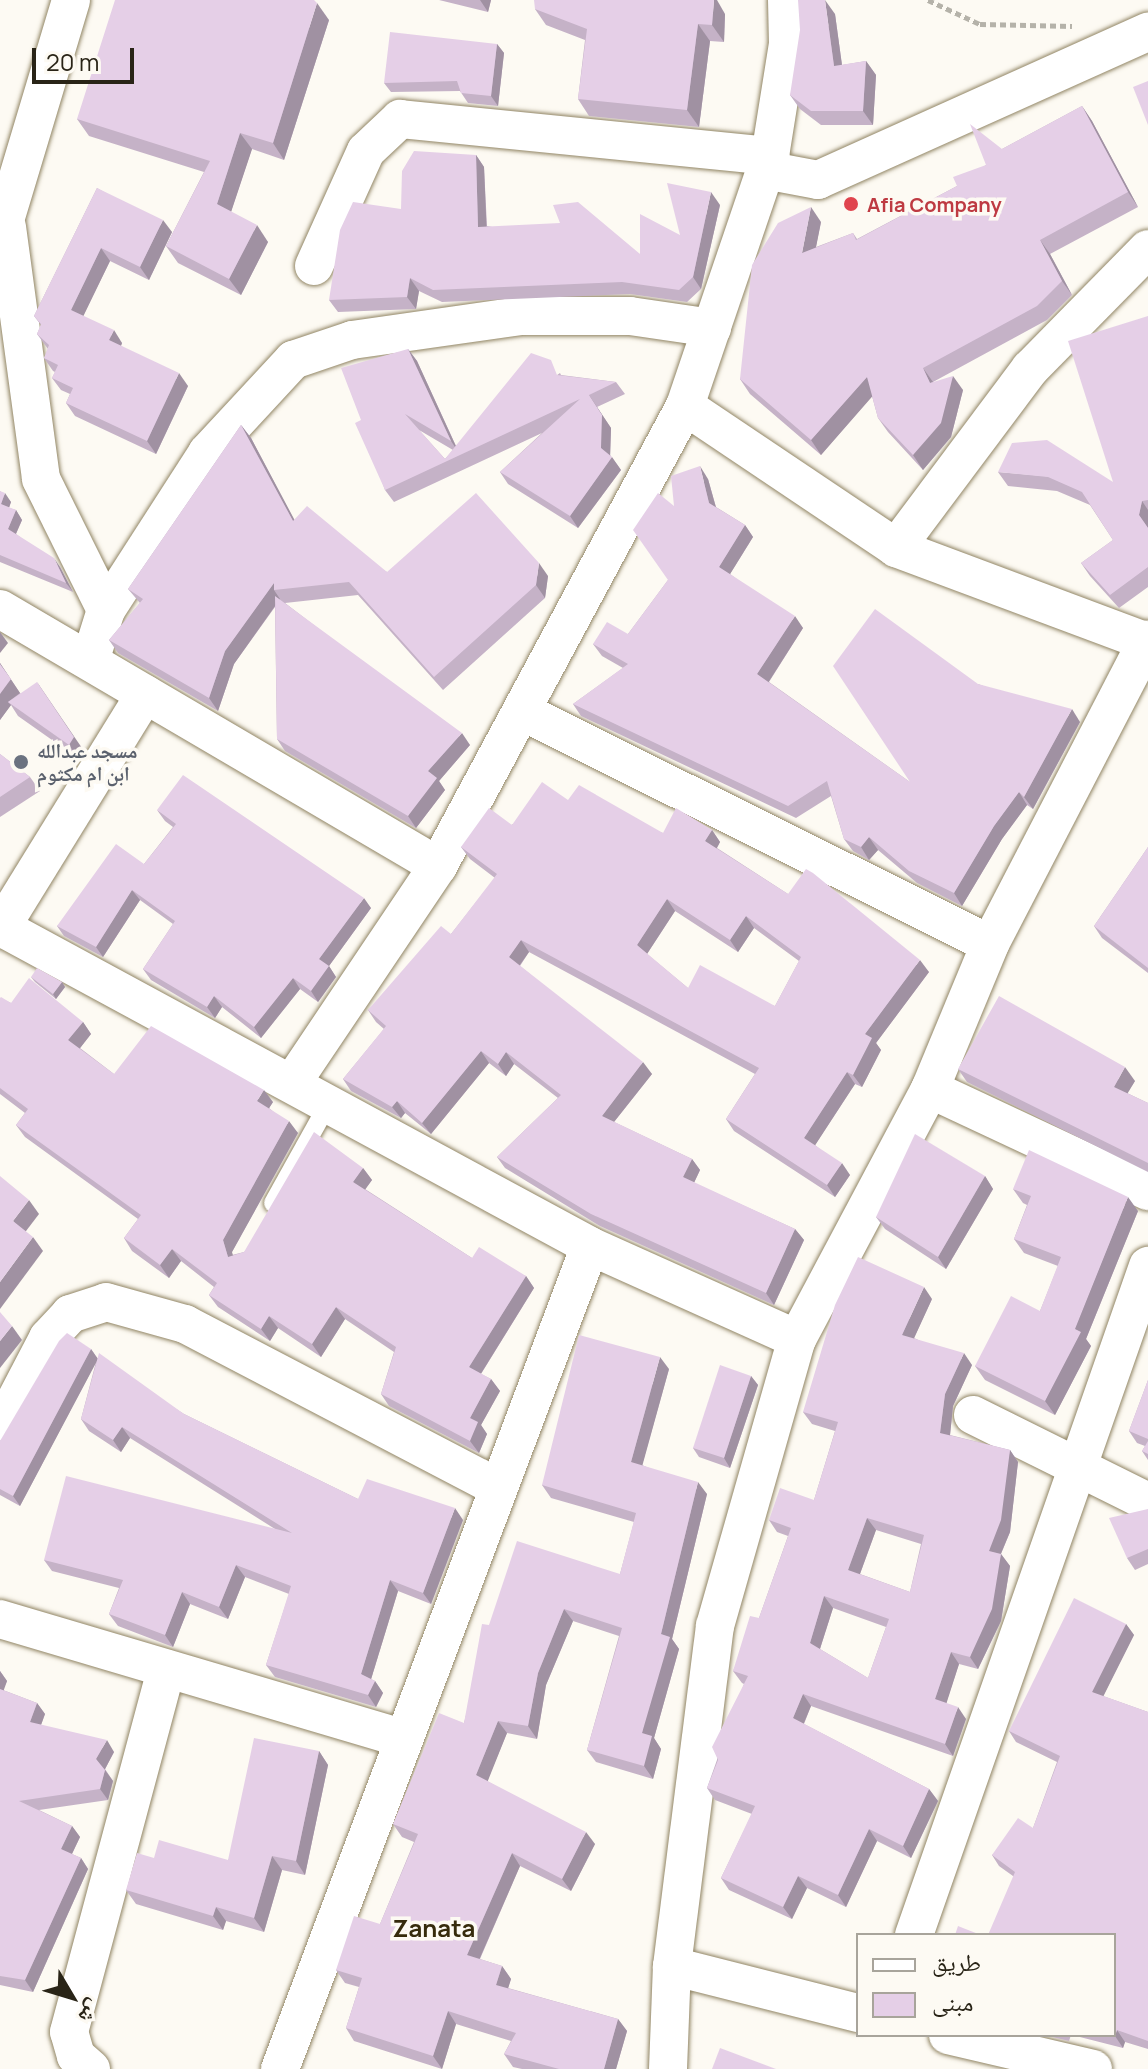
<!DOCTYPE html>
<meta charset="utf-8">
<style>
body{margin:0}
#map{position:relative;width:1148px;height:2069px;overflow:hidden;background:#fdfaf3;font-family:Manrope,"Noto Naskh Arabic",sans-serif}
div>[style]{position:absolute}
.path>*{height:5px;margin-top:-2.5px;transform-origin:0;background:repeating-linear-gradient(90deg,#b5b2a9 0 6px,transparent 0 10px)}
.roads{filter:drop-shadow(0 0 2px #918564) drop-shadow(0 0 2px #918564)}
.lane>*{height:18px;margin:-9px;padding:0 9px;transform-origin:9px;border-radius:9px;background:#fff}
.street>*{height:38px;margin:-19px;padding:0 19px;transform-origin:19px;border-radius:19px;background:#fff}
.wall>*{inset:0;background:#c5b2c7}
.shaded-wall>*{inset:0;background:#a091a2}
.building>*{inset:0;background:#e5cfe7}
.dots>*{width:22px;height:22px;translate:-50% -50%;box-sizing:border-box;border:4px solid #fdfaf3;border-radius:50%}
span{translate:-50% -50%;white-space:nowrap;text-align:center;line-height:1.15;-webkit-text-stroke:7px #fdfaf3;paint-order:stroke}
.health-label{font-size:20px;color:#be3a42;font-weight:700}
.left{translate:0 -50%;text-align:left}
.worship-label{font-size:20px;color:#5b616d;font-weight:700}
.quarter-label{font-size:24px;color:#362b0c;font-weight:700}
.legend{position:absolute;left:856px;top:1933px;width:260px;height:104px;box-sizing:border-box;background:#fdfaf3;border:2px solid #a8a49b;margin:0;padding:10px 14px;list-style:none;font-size:24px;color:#292417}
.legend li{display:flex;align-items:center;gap:16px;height:40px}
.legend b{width:40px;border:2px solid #a8a49b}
.north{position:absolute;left:32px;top:1957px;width:80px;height:80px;-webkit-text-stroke:6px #fdfaf3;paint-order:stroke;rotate:128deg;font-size:22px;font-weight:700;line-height:32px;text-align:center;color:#292417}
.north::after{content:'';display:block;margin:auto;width:28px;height:36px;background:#292417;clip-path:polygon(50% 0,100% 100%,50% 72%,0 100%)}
.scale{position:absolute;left:32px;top:48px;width:102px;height:36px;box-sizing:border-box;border:4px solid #292417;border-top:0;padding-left:10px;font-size:24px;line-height:28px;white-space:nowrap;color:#292417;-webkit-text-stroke:6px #fdfaf3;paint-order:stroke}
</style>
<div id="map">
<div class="path">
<i style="left:928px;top:0;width:57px;rotate:24.8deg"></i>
<i style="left:980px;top:24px;width:92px;rotate:1.2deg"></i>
</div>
<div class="roads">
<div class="lane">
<i style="left:273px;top:1203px;width:113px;rotate:-60.9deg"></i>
</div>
<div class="street">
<i style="left:765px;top:170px;width:54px;rotate:10.7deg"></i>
<i style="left:818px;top:180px;width:362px;rotate:-24.2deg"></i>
<i style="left:7px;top:227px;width:254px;rotate:82.3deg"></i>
<i style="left:41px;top:479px;width:146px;rotate:63.6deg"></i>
<i style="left:0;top:237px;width:247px;rotate:-73.3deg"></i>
<i style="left:314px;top:266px;width:126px;rotate:-65.7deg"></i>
<i style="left:366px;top:151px;width:47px;rotate:-43.3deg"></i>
<i style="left:400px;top:119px;width:372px;rotate:5.7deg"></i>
<i style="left:685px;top:406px;width:254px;rotate:33.9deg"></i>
<i style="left:896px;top:548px;width:268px;rotate:20.5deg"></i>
<i style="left:896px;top:548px;width:224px;rotate:-53.2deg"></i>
<i style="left:1030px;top:369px;width:168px;rotate:-45.5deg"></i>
<i style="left:0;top:609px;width:508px;rotate:30.4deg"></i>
<i style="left:90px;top:661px;width:53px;rotate:-72.6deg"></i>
<i style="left:106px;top:610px;width:187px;rotate:-57.2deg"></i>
<i style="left:207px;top:453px;width:127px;rotate:-47.2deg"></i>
<i style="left:293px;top:360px;width:62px;rotate:-18.7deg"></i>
<i style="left:352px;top:340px;width:171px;rotate:-8.1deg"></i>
<i style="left:521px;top:316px;width:109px"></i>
<i style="left:630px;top:316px;width:83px;rotate:8.3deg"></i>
<i style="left:525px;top:713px;width:519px;rotate:26.42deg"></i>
<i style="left:1px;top:927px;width:670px;rotate:28.44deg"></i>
<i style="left:590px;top:1246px;width:227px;rotate:24.2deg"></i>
<i style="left:0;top:929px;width:276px;rotate:-58.3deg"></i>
<i style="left:292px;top:1083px;width:262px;rotate:-56.1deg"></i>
<i style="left:438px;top:866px;width:522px;rotate:-61.77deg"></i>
<i style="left:685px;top:406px;width:264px;rotate:-71.2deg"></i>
<i style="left:770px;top:156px;width:113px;rotate:-80.9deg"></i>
<i style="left:788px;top:44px;width:44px;rotate:-91.3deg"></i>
<i style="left:930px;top:1089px;width:241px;rotate:25.1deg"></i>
<i style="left:973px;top:1415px;width:195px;rotate:26.4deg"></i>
<i style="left:0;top:1430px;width:104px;rotate:-62.4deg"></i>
<i style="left:48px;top:1338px;width:33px;rotate:-47deg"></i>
<i style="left:70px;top:1314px;width:38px;rotate:-18deg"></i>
<i style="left:106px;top:1302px;width:82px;rotate:15.6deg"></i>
<i style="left:185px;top:1324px;width:352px;rotate:27.6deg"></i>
<i style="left:0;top:1619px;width:420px;rotate:16.5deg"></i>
<i style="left:914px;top:1935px;width:709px;rotate:-70.72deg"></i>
<i style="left:672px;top:1966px;width:192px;rotate:14.2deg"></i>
<i style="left:948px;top:2035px;width:149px;rotate:13.2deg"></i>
<i style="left:91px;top:2069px;width:20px;rotate:-139deg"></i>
<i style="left:76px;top:2056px;width:25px;rotate:-106deg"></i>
<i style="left:69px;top:2032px;width:376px;rotate:-75deg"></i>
<i style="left:280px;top:2069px;width:879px;rotate:-69.36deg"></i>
<i style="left:668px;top:2069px;width:103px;rotate:-87.8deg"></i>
<i style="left:672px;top:1966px;width:343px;rotate:-82.8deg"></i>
<i style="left:715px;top:1626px;width:298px;rotate:-74.1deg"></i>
<i style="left:797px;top:1339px;width:283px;rotate:-62deg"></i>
<i style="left:930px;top:1089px;width:157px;rotate:-67.5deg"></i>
<i style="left:990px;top:944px;width:343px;rotate:-62.6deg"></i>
</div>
</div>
<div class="wall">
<i style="clip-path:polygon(439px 0,491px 0,488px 12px)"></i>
<i style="clip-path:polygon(535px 9px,725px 14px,724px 42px,710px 41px,699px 127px,589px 116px,578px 99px,585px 40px,546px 25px)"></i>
<i style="clip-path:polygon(835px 14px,842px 65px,866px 61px,876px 75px,873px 125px,821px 125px,800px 109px,790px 95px)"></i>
<i style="clip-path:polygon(329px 20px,284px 160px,252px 149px,231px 212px,268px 242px,241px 295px,178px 263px,166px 246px,204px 172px,89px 136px,77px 119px)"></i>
<i style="clip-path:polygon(497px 44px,504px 53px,498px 106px,468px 103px,460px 91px,391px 92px,384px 83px)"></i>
<i style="clip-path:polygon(1082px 106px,1092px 121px,1138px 207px,1050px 254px,1072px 295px,1047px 320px,933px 382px,963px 390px,951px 437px,923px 470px,888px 432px,878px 418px,872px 396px,821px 455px,750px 394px,740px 379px,821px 222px,816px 247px,853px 233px,857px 239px,957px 186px,986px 165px,1002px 149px)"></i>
<i style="clip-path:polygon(476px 155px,484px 167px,487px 226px,640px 254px,680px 235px,720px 205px,701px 289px,687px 302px,630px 294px,442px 302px,419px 291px,416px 309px,338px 312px,329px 300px,401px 209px)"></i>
<i style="clip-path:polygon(97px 188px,172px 232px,149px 280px,110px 261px,83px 316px,122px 343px,121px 346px,188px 386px,156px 454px,75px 416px,66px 403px,70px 394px,61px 390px,52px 378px,55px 372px,53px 371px,44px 358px,48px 349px,37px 334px,41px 325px,34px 316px)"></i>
<i style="clip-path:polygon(1148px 316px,1148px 587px,1119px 608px,1090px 576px,1081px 563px,1113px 540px,1090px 505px,1057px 491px,1008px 486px,998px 472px,1113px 482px)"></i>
<i style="clip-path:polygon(evenodd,408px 349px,417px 361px,456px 446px,560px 373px,561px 375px,616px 382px,625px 394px,597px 407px,611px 428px,610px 455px,621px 470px,578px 528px,508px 484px,500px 472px,542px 433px,394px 502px,385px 490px,361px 420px,408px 349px,419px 430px,453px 450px,445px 459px,419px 430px)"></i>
<i style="clip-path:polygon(241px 425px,251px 438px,294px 520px,387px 572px,548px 576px,545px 598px,443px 690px,358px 595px,285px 603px,470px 745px,439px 781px,445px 790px,416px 828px,285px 751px,277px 739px,275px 607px,234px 664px,218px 711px,118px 653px,109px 640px,140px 603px,128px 589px)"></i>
<i style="clip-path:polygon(708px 479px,716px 507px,745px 525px,753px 537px,730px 574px,803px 628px,769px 682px,910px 782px,978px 684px,1080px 722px,1033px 809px,1027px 805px,1002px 839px,962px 906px,917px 883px,878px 850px,869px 860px,853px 851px,844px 839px,831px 796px,796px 818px,581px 716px,573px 704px,623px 668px,602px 656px,593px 644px,628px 634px,668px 580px,674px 506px)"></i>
<i style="clip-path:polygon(0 491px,11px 502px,9px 508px,16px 510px,22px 520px,16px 534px,60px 567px,73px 592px,0 562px)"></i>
<i style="clip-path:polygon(0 663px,20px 693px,84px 751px,79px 759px,18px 716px,11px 705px,0 720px)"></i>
<i style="clip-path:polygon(0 754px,30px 777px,40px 791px,0 817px)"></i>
<i style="clip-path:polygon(evenodd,568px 800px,663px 833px,712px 830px,720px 842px,717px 848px,788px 894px,929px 972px,876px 1043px,881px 1050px,862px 1087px,855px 1084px,815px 1145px,850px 1175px,835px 1197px,734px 1131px,726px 1119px,755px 1074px,529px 952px,520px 966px,652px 1074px,614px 1122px,692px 1159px,700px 1170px,694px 1183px,795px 1229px,804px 1240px,774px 1305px,600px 1226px,505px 1168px,497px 1157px,558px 1098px,514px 1064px,506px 1076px,489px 1063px,431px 1134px,405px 1113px,401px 1118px,351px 1091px,343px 1079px,384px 1029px,376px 1022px,368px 1010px,451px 934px,495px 878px,470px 859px,461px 847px,568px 800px,675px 911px,738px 952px,754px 928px,799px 961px,775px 1006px,688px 988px,647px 954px,675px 911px)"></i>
<i style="clip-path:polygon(157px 810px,371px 908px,329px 966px,336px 977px,318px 1002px,300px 989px,261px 1038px,222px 1007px,215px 1018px,151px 980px,143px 969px,173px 924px,140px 900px,103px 957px,64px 936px,57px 926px,144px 864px,173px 827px,165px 821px)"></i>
<i style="clip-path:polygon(1148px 847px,1148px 973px,1102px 938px,1094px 926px)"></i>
<i style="clip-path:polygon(31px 977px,62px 982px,65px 987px,56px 999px,35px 982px)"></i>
<i style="clip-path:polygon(0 998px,11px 1003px,83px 1022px,91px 1034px,80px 1048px,114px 1074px,273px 1102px,269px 1108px,298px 1133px,232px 1252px,232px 1255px,244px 1252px,363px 1168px,372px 1180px,365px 1189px,472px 1258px,526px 1276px,534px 1288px,481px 1374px,491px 1379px,500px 1391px,481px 1425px,487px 1434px,479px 1453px,389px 1406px,381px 1394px,394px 1352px,345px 1319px,321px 1357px,278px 1328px,270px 1341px,218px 1307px,209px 1295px,214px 1287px,181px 1261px,169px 1278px,132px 1251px,124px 1238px,138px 1219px,25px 1137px,16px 1125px,25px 1113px,0 1094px)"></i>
<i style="clip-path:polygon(958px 1069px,1135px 1081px,1127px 1093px,1148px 1103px,1148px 1172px,967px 1082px)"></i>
<i style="clip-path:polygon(985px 1176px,993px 1189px,946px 1269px,885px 1229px,876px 1217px)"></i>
<i style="clip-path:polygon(1013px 1189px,1138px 1211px,1086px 1339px,1091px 1346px,1055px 1415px,985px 1380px,975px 1366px,1040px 1311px,1058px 1266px,1024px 1253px,1014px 1239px,1027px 1205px,1023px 1203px)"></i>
<i style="clip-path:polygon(evenodd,932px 1299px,914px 1338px,972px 1365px,953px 1406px,950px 1435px,1010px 1450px,1018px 1462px,1010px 1532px,1001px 1554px,1010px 1566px,1001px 1621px,978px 1669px,959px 1664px,946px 1703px,966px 1719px,953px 1756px,811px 1706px,804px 1724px,929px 1789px,938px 1801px,911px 1858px,877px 1841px,846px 1907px,807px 1888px,792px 1919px,729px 1890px,721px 1878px,752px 1814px,715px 1800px,707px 1788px,744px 1684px,742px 1683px,733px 1671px,759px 1618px,788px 1536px,777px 1532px,769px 1520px,814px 1500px,835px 1431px,812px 1424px,803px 1412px,932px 1299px,876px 1530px,921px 1544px,910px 1592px,860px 1574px,876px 1530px,932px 1299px,833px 1608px,886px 1627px,868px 1678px,820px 1649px,833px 1608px)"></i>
<i style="clip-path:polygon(91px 1349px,97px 1358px,184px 1414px,358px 1499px,463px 1520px,431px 1604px,398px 1591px,371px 1679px,375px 1681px,383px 1693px,376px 1707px,275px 1677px,266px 1665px,289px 1594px,245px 1577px,228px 1619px,190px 1604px,173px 1647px,118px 1626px,109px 1614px,119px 1588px,52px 1571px,44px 1560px,275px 1529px,130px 1438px,121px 1452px,89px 1431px,81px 1419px,96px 1362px,20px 1506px,0 1495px,0 1441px)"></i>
<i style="clip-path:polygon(669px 1369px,642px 1465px,707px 1494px,672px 1639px,679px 1649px,654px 1738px,661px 1749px,653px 1779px,596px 1762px,587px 1750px,619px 1636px,573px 1621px,546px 1685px,537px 1739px,507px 1733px,487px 1781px,595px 1844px,571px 1891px,520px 1866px,480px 1959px,502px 1966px,511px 1979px,508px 1988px,618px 2019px,627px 2031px,616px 2069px,522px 2069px,513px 2067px,504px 2054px,511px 2041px,456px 2024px,442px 2069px,354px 2041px,346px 2028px,359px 1987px,345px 1983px,336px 1970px,380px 1924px,414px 1842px,402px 1837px,393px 1824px,464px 1723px,489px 1625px,620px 1574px,634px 1522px,551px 1498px,542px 1485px)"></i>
<i style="clip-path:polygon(751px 1376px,758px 1385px,730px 1468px,699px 1457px,693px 1448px)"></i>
<i style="clip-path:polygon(1148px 1380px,1148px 1460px,1142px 1451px,1145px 1446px,1137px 1443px,1129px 1431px)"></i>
<i style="clip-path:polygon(1148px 1509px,1148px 1564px,1135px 1570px,1127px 1558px)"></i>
<i style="clip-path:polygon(1126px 1624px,1134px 1635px,1103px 1696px,1148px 1712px,1148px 2049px,1125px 2042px,1123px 2048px,1072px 2035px,1114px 2035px,1013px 1876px,999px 1866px,992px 1855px,1033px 1828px,1057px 1762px,1016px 1742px,1009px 1731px)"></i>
<i style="clip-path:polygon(0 1671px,7px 1681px,3px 1690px,37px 1703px,45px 1714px,41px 1725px,114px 1752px,105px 1769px,113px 1781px,108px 1800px,39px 1810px,72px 1826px,80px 1837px,72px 1854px,81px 1858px,88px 1869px,33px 1992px,0 1985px)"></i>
<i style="clip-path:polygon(319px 1751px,328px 1765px,305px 1875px,282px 1870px,264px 1932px,226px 1921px,223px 1930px,136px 1904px,126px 1890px,154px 1858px,228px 1860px)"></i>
<i style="clip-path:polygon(1044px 2035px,1071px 2035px,1069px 2041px)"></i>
</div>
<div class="shaded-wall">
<i style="clip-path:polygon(480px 0,491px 0,488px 12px)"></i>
<i style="clip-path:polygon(714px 0,717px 0,725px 14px,724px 42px,712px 25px)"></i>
<i style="clip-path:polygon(825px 0,835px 14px,844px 80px,834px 66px)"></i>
<i style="clip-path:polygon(317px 3px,329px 20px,284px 160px,273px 143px)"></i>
<i style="clip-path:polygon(698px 24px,710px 41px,699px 127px,687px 110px)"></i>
<i style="clip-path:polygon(497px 44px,504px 53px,498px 106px,491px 96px)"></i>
<i style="clip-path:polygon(866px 61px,876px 75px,873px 125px,863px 111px)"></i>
<i style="clip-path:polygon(1082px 106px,1092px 121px,1138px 207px,1128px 192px)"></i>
<i style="clip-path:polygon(240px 133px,252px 149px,228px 221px,217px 204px)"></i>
<i style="clip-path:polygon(476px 155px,484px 167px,487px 239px,478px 227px)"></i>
<i style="clip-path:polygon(711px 192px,720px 205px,701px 289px,693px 277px)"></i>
<i style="clip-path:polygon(811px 207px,821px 222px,812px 267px,802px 253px)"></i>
<i style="clip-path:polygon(163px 220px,172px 232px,149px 280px,140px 267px)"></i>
<i style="clip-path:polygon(257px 225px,268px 242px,241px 295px,229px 279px)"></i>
<i style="clip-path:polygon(1040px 240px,1050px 254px,1072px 295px,1062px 281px)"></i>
<i style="clip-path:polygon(101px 248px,110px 261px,80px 323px,71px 310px)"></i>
<i style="clip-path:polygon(410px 278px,419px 291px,416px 309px,407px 297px)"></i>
<i style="clip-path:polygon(114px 330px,122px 343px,118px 353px,109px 340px)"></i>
<i style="clip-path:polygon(408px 349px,417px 361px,459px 453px,451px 441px)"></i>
<i style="clip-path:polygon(923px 368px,933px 382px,930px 383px)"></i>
<i style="clip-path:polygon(179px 373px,188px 386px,156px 454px,147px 441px)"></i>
<i style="clip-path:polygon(953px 376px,963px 390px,951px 437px,923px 470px,913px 455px)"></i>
<i style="clip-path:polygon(867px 377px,877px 391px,821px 455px,811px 440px)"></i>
<i style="clip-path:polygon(589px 395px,611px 428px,610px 461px,601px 448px)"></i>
<i style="clip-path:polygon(241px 425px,251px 438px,302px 534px,293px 521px)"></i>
<i style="clip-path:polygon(612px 457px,621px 470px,578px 528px,570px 516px)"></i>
<i style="clip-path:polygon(700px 466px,708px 479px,718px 515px,709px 503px)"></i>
<i style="clip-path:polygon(5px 493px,11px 502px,7px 513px,1px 504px)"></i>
<i style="clip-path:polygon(1142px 501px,1148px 510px,1148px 528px,1139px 515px)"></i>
<i style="clip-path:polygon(16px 510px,22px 520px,14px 538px,8px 529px)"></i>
<i style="clip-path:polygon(745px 525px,753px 537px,727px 579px,719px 567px)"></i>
<i style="clip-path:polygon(54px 558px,60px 567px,73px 592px,66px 583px)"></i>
<i style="clip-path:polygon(539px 563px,548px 576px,545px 598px,536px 585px)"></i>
<i style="clip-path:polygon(274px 583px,274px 590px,280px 599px,234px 664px,218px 711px,209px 698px,225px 651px)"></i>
<i style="clip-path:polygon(795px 616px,803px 628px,766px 686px,757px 674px)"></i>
<i style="clip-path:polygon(0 632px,8px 643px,0 653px)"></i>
<i style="clip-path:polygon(0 663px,20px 693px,8px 702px,11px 705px,0 720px)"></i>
<i style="clip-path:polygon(37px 682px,84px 751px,79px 759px,69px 745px)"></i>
<i style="clip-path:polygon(1072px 709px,1080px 722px,1033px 809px,1024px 797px)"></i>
<i style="clip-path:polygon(462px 733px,470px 745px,439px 781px,445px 790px,416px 828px,408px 816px,428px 771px)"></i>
<i style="clip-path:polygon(1019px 792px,1027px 805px,1002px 839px,962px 906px,954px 893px,994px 826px)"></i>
<i style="clip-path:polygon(712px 830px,720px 842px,714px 853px,705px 841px)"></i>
<i style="clip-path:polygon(869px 837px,878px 850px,869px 860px,861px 847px)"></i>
<i style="clip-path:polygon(132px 890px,140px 900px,103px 957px,96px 947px)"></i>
<i style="clip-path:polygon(364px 898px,371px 908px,329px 966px,336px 977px,318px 1002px,311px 991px,319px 959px)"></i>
<i style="clip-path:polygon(667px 899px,675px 911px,645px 957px,637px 945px)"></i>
<i style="clip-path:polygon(746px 916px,754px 928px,738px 952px,730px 940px)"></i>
<i style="clip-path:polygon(521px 940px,529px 952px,517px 969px,509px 957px)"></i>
<i style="clip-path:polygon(920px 960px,929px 972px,876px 1043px,881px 1050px,862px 1087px,853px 1075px,865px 1034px)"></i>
<i style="clip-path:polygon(293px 978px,300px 989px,261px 1038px,254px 1027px)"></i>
<i style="clip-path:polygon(62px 982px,65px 987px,56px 999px,53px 994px)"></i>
<i style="clip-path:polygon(214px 996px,222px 1007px,215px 1018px,207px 1007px)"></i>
<i style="clip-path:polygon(83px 1022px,91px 1034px,77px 1052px,68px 1040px)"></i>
<i style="clip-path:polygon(481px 1051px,489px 1063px,431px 1134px,422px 1123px)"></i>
<i style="clip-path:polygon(506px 1052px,514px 1064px,506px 1076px,498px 1064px)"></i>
<i style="clip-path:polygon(643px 1062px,652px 1074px,610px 1127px,602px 1116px)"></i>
<i style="clip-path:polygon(1125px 1067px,1135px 1081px,1123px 1101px,1114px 1087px)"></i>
<i style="clip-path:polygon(847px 1072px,855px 1084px,812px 1150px,804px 1138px)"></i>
<i style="clip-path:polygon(264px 1090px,273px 1102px,266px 1113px,257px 1101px)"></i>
<i style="clip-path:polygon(397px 1101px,405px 1113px,401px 1118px,392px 1107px)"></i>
<i style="clip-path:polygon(289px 1121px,298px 1133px,232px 1252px,237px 1269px,228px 1257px,223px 1240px)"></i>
<i style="clip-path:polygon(692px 1159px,700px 1170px,691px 1189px,683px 1177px)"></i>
<i style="clip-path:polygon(842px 1163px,850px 1175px,835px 1197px,827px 1185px)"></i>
<i style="clip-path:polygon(363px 1168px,372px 1180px,362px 1194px,353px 1182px)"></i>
<i style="clip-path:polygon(985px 1176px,993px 1189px,946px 1269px,938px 1257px)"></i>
<i style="clip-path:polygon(1128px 1197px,1138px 1211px,1086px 1339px,1091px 1346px,1055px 1415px,1045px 1401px)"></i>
<i style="clip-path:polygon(29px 1200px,39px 1214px,23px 1235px,13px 1221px)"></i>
<i style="clip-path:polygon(795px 1229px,804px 1240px,774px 1305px,766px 1293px)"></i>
<i style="clip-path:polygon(33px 1237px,43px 1251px,0 1309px,0 1282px)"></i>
<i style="clip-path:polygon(172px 1249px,181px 1261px,169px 1278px,160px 1265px)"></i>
<i style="clip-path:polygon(526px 1276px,534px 1288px,477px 1380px,469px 1367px)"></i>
<i style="clip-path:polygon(924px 1287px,932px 1299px,910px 1347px,902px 1335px)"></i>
<i style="clip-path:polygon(336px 1307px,345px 1319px,321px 1357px,312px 1344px)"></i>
<i style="clip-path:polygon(269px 1316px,278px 1328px,270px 1341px,261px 1329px)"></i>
<i style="clip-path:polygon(12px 1326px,22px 1340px,0 1368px,0 1341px)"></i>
<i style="clip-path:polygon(91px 1349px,98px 1359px,20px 1506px,13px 1496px)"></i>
<i style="clip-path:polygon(964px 1353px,972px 1365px,953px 1406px,949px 1445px,940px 1433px,945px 1394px)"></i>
<i style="clip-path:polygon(660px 1357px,669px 1369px,640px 1474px,631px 1462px)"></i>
<i style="clip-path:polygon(751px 1376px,758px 1385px,730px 1468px,724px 1458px)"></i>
<i style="clip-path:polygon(491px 1379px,500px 1391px,481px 1425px,487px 1434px,479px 1453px,470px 1441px,470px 1418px)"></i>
<i style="clip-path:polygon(122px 1427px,130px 1438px,121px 1452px,113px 1440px)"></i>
<i style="clip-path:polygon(1010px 1450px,1018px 1462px,1010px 1532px,997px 1563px,989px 1551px)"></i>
<i style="clip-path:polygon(698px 1482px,707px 1494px,672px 1639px,679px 1649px,654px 1738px,661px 1749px,653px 1779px,644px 1766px,642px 1733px,661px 1634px)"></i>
<i style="clip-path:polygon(455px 1508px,463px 1520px,431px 1604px,423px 1593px)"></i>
<i style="clip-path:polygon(867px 1518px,876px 1530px,857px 1582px,848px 1570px)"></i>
<i style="clip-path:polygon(1001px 1554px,1010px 1566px,1001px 1621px,978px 1669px,970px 1657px)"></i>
<i style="clip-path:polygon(236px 1565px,245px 1577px,228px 1619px,219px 1607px)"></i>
<i style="clip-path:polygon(390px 1580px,398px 1591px,369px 1686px,361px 1674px)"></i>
<i style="clip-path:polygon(182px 1592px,190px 1604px,173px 1647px,165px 1635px)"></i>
<i style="clip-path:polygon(824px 1596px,833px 1608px,818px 1655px,810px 1643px)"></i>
<i style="clip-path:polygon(564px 1609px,573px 1621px,546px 1685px,537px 1739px,528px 1726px,538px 1673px)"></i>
<i style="clip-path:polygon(1126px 1624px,1134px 1635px,1100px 1703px,1092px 1692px)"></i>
<i style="clip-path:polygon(951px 1652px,959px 1664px,944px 1711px,935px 1699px)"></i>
<i style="clip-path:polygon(0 1671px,7px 1681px,1px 1698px,0 1697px)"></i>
<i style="clip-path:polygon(375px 1681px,383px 1693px,376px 1707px,368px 1695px)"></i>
<i style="clip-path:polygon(803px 1694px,811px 1706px,801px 1730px,793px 1718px)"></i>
<i style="clip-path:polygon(37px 1703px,45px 1714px,38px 1733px,30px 1722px)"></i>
<i style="clip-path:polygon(958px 1707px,966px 1719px,953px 1756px,945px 1744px)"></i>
<i style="clip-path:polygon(498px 1721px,507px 1733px,485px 1788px,476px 1775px)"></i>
<i style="clip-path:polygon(107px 1740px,114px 1752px,104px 1771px,96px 1759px)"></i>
<i style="clip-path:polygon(319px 1751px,328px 1765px,305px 1875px,296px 1861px)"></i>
<i style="clip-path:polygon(105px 1770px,113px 1781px,108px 1800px,100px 1789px)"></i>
<i style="clip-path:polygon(929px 1789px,938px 1801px,911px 1858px,903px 1846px)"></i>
<i style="clip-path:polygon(72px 1826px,80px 1837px,69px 1860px,61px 1849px)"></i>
<i style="clip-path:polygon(869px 1829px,877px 1841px,846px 1907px,838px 1895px)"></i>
<i style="clip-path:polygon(586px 1832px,595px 1844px,571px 1891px,562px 1879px)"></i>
<i style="clip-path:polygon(512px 1853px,520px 1866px,476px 1967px,467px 1955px)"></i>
<i style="clip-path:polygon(272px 1856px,282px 1870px,264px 1932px,254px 1918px)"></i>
<i style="clip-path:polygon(81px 1858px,88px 1869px,33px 1992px,25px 1980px)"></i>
<i style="clip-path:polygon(798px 1876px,807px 1888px,792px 1919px,783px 1907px)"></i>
<i style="clip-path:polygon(216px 1907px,226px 1921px,223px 1930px,213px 1916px)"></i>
<i style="clip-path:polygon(502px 1966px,511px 1979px,505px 1998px,496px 1985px)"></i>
<i style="clip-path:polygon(448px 2011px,456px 2024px,442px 2069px,433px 2056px)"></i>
<i style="clip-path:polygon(618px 2019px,627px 2031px,616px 2069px,604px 2069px)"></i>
<i style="clip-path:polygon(1117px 2030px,1125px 2042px,1123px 2048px,1115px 2036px)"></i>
</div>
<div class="building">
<i style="clip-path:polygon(115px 0,314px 0,317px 3px,273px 143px,240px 133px,217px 204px,257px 225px,229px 279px,166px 246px,210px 161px,77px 119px)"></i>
<i style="clip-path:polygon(534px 0,714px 0,712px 25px,698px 24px,687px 110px,578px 99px,587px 29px,535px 9px)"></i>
<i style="clip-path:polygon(798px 0,825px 0,834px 66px,866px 61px,863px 111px,811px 111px,790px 95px,800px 30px)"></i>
<i style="clip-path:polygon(390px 32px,497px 44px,491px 96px,461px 93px,457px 81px,384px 83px)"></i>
<i style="clip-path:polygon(1148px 81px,1148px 125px,1133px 87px)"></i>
<i style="clip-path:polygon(1082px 106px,1128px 192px,1040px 240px,1062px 281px,1037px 306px,923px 368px,930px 383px,953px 376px,941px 423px,913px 455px,878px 418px,867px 377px,811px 440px,740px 379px,752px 265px,778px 223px,811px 207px,802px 253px,853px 233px,856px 240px,957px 186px,953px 177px,986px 165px,970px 124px,1002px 149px)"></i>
<i style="clip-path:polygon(414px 151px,476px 155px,478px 227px,560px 223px,553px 205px,578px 202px,640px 254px,640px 214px,680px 235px,667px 183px,711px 192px,693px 277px,679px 290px,622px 282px,433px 290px,410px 278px,407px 297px,329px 300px,340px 230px,353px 202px,401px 209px,402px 171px)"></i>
<i style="clip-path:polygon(97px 188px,163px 220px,140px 267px,101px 248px,71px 310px,114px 330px,109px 340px,179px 373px,147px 441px,66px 403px,73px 388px,52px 378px,58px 365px,44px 358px,49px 345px,37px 334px,41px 324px,34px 316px)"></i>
<i style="clip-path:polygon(1148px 316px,1148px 500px,1142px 501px,1139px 515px,1148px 528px,1148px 567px,1110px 595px,1081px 563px,1113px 540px,1082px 492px,1048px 477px,998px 472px,1012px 443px,1047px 440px,1113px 482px,1068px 341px)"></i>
<i style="clip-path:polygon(408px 349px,451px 441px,405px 414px,445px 459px,531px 353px,551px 360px,557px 375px,616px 382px,589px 395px,602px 415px,601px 448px,612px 457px,570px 516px,500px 472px,580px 399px,385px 490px,355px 423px,361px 420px,341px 368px)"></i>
<i style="clip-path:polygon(241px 425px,293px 521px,307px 506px,387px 572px,476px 493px,539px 563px,536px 585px,434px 677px,349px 582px,274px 590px,274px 583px,225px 651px,209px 698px,109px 640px,143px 599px,128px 589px)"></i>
<i style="clip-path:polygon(700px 466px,709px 503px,745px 525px,719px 567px,795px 616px,757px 674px,910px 782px,833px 666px,875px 609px,978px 684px,1072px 709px,1024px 797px,1019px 792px,994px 826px,954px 893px,909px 871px,869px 837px,861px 847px,844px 839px,827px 781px,788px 806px,573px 704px,628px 664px,593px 644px,607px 622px,628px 634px,668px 580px,633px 530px,658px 493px,674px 506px,671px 476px)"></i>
<i style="clip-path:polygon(0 491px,5px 493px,1px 504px,16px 510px,8px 529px,54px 558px,66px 583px,0 555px)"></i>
<i style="clip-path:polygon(275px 596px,462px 733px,428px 771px,437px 778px,408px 816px,277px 739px)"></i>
<i style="clip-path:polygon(0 664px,11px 679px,0 694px)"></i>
<i style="clip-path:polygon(37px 682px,74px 737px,69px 745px,8px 702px)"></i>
<i style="clip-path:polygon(0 754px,30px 777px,0 797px)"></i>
<i style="clip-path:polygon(183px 775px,364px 898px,319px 959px,329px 966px,311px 991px,293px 978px,254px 1027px,214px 996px,207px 1007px,143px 969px,175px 921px,132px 890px,96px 947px,57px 926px,116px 844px,144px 864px,176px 824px,157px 810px)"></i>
<i style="clip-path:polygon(evenodd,542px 782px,568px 800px,579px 785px,663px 833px,676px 808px,712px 830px,705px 841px,788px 894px,806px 869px,813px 873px,920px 960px,865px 1034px,872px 1038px,853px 1075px,847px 1072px,804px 1138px,842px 1163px,827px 1185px,726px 1119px,759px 1068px,521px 940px,509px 957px,643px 1062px,602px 1116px,692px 1159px,683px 1177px,795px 1229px,766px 1293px,591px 1214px,497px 1157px,561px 1095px,506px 1052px,498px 1064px,481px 1051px,422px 1123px,397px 1101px,392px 1107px,343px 1079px,386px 1026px,368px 1010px,441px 926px,451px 934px,497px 874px,461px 847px,489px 808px,512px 825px,542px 782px,667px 899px,730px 940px,746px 916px,801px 957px,775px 1006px,700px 965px,688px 988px,637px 945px,667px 899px)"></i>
<i style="clip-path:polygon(1148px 847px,1148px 968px,1094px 926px)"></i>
<i style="clip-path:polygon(37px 968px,62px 982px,53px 994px,31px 977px)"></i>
<i style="clip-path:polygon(29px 978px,83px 1022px,68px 1040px,114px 1074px,151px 1026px,264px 1090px,257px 1101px,289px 1121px,223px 1240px,228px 1257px,244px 1252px,314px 1132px,363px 1168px,353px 1182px,472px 1258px,479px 1247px,526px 1276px,469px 1367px,491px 1379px,470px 1418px,478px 1422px,470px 1441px,381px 1394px,396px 1347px,336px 1307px,312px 1344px,269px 1316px,261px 1329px,209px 1295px,217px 1283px,172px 1249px,160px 1265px,124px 1238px,141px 1215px,16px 1125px,28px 1109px,0 1088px,0 998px,1px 997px,11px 1003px)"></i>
<i style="clip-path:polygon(999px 996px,1125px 1067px,1114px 1087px,1148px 1103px,1148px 1163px,958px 1069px)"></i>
<i style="clip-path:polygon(915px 1134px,985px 1176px,938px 1257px,876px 1217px)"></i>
<i style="clip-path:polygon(1029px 1150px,1128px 1197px,1075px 1329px,1081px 1332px,1045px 1401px,975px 1366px,1011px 1296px,1040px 1311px,1061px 1257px,1014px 1239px,1031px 1196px,1013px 1189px)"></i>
<i style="clip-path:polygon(0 1176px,29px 1200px,13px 1221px,33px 1237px,0 1282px)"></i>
<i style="clip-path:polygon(evenodd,858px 1257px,924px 1287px,902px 1335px,964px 1353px,945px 1394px,940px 1433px,1010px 1450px,1001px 1520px,989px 1551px,1001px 1554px,992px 1609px,970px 1657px,951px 1652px,935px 1699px,958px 1707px,945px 1744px,803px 1694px,793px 1718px,929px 1789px,903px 1846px,869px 1829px,838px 1895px,798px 1876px,783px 1907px,721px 1878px,755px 1806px,707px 1788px,718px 1760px,712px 1747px,748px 1676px,733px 1671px,750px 1616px,759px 1618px,791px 1528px,769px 1520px,780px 1488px,814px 1500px,838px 1422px,803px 1412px,835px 1305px,858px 1257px,867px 1518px,924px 1535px,910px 1592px,848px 1570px,867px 1518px,858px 1257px,824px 1596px,889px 1619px,868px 1678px,810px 1643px,824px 1596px)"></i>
<i style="clip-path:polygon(0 1312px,12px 1326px,0 1341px)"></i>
<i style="clip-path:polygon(67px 1333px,91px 1349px,13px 1496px,0 1489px,0 1441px,59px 1341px)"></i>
<i style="clip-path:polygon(579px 1335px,660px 1357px,631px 1462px,698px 1482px,661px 1634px,670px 1637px,642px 1733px,652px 1736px,644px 1766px,587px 1750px,622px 1628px,564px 1609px,538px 1673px,528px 1726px,498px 1721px,476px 1775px,586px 1832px,562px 1879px,512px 1853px,467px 1955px,502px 1966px,496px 1985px,618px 2019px,604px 2069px,559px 2069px,504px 2054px,516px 2033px,448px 2011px,433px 2056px,346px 2028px,362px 1978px,336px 1970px,354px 1916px,380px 1924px,418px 1834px,393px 1824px,439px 1713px,464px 1723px,482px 1624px,489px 1625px,517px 1541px,620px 1574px,636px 1513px,542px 1485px)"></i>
<i style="clip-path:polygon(99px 1353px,184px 1414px,358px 1499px,367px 1479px,455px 1508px,423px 1593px,390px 1580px,361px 1674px,375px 1681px,368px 1695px,266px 1665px,291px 1586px,236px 1565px,219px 1607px,182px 1592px,165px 1635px,109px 1614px,123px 1580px,44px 1560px,66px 1476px,292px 1533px,122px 1427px,113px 1440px,81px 1419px)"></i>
<i style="clip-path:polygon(720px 1365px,751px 1376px,724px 1458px,693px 1448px)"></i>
<i style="clip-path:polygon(1148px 1380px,1148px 1439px,1129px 1431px)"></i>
<i style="clip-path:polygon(1148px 1441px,1148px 1454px,1142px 1451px)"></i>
<i style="clip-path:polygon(1148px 1509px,1148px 1549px,1127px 1558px,1109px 1518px)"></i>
<i style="clip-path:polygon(1074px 1598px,1126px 1624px,1092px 1692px,1148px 1712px,1148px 2041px,1117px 2030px,1115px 2036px,1110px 2035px,1114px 2035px,1114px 1935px,988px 1935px,1015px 1872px,992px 1855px,1018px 1818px,1033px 1828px,1060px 1756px,1009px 1731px)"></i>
<i style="clip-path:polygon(0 1689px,37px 1703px,30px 1722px,107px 1740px,96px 1759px,105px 1770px,100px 1789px,19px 1801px,72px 1826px,61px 1849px,81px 1858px,25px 1980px,0 1976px)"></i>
<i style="clip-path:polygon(254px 1738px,319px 1751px,296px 1861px,272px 1856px,254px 1918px,216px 1907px,213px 1916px,126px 1890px,137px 1853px,154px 1858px,159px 1840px,228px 1860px)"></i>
<i style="clip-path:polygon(958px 1926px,981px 1935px,955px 1935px)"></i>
<i style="clip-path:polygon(720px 2048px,776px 2069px,712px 2069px)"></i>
</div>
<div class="dots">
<i style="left:851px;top:204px;background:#e0444e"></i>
<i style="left:21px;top:762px;background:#6b7280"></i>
</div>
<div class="health-label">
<span class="left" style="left:867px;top:204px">Afia Company</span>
</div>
<div class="worship-label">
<span class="left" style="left:37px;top:762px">مسجد عبدالله<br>ابن ام مكثوم</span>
</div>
<div class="quarter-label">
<span style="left:434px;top:1928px">Zanata</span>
</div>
<ul class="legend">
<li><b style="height:10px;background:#fff"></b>طريق</li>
<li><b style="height:22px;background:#e5cfe7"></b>مبنى</li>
</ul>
<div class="north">ش</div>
<div class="scale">20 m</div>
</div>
